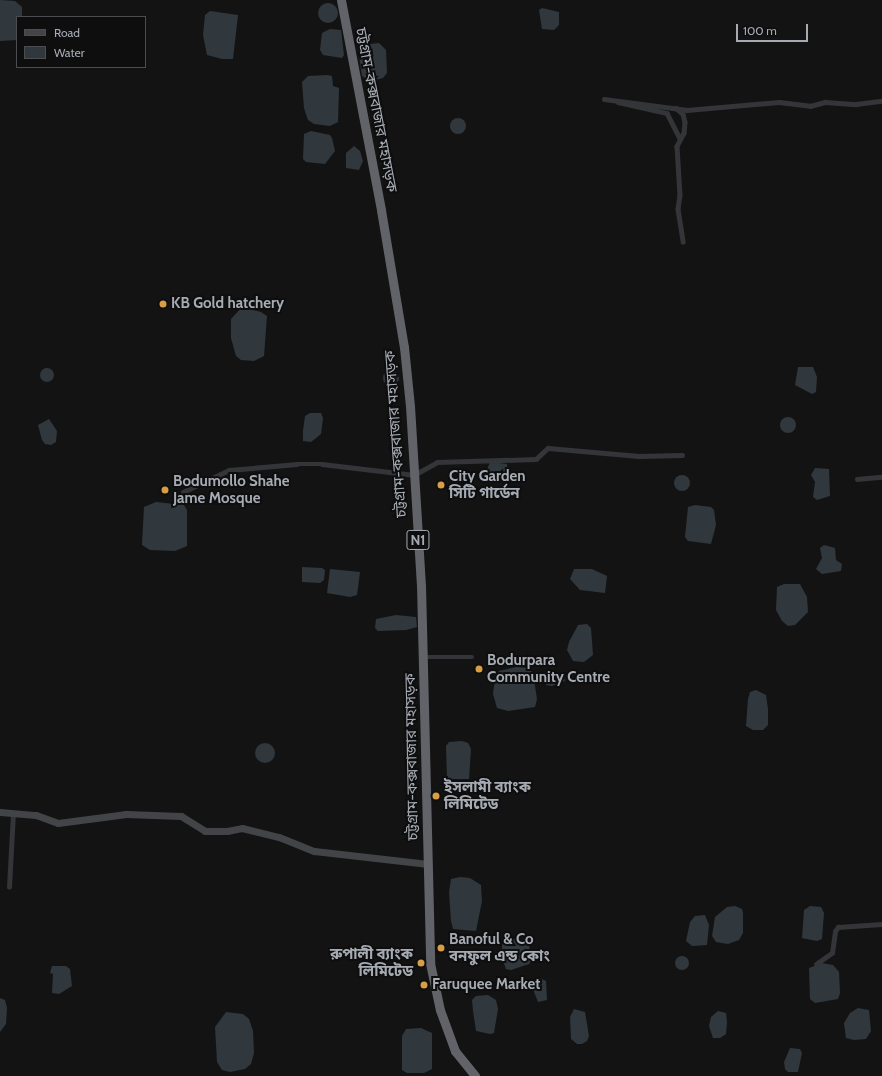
<!DOCTYPE html>
<meta charset="utf-8">
<style>
body{margin:0}
#map{position:relative;width:882px;height:1076px;overflow:hidden;background:#131314;font-family:Cabin,"Noto Sans Bengali",sans-serif}
div>[style]{position:absolute}
.water>*{inset:0;background:#30383d}
.round{border-radius:50%}
.street>*{height:4.5px;margin:-2.25px;padding:0 2.25px;transform-origin:2.25px;border-radius:2.25px;background:#343538}
.secondary>*{height:7px;margin:-3.5px;padding:0 3.5px;transform-origin:3.5px;border-radius:3.5px;background:#424448}
.highway>*{height:9px;margin:-4.5px;padding:0 4.5px;transform-origin:4.5px;border-radius:4.5px;background:#616369}
.dots>*{width:11px;height:11px;translate:-50% -50%;box-sizing:border-box;border:2px solid #0e0e0f;border-radius:50%}
span{translate:-50% -50%;white-space:nowrap;text-align:center;line-height:1.15;-webkit-text-stroke:4px #0e0e0f;paint-order:stroke}
.shield-label span{padding:1px 3px;background:#0e0e0f;border:1px solid;border-radius:3px;-webkit-text-stroke-width:0}
.shield-label{font-size:14px;color:#a6abb3;font-weight:700}
.street-label{font-size:15px;color:#a6abb3}
.poi-label{font-size:15px;color:#a6abb3;font-weight:700}
.left{translate:0 -50%;text-align:left}
.right{translate:-100% -50%;text-align:right}
.legend{position:absolute;left:16px;top:16px;width:130px;height:52px;box-sizing:border-box;background:#0e0e0f;border:1px solid #4b4d51;margin:0;padding:5px 7px;list-style:none;font-size:12px;color:#a6abb3}
.legend li{display:flex;align-items:center;gap:8px;height:20px}
.legend b{width:20px;border:1px solid #4b4d51}
.scale{position:absolute;left:736px;top:24px;width:72px;height:18px;box-sizing:border-box;border:2px solid #a6abb3;border-top:0;padding-left:5px;font-size:12px;line-height:14px;white-space:nowrap;color:#a6abb3;-webkit-text-stroke:3px #0e0e0f;paint-order:stroke}
</style>
<div id="map">
<div class="water">
<i style="clip-path:polygon(0 0,15px 1px,22px 7px,22px 17px,17px 17px,17px 40px,0 41px)"></i>
<i class="round" style="left:318px;top:3px;width:20px;height:20px"></i>
<i style="clip-path:polygon(542px 8px,559px 12px,559px 25px,554px 30px,542px 29px,539px 10px)"></i>
<i style="clip-path:polygon(210px 11px,238px 15px,233px 59px,222px 59px,207px 55px,203px 35px,205px 15px)"></i>
<i style="clip-path:polygon(330px 29px,341px 30px,344px 55px,342px 58px,323px 55px,320px 50px,322px 33px)"></i>
<i style="clip-path:polygon(379px 43px,386px 50px,387px 73px,383px 78px,375px 80px,365px 78px,362px 76px,358px 49px,361px 45px)"></i>
<i style="clip-path:polygon(327px 75px,332px 76px,333px 86px,339px 88px,338px 122px,330px 126px,314px 124px,308px 120px,304px 108px,302px 82px,308px 76px)"></i>
<i class="round" style="left:450px;top:118px;width:16px;height:16px"></i>
<i style="clip-path:polygon(311px 131px,330px 135px,332px 138px,335px 151px,325px 164px,306px 162px,303px 159px,304px 134px)"></i>
<i style="clip-path:polygon(354px 146px,360px 151px,363px 161px,359px 170px,346px 168px,346px 153px)"></i>
<i style="clip-path:polygon(242px 307px,261px 312px,267px 316px,264px 356px,254px 361px,241px 360px,236px 356px,231px 338px,231px 319px)"></i>
<i style="clip-path:polygon(798px 367px,813px 367px,817px 377px,816px 392px,812px 394px,795px 385px)"></i>
<i class="round" style="left:40px;top:368px;width:14px;height:14px"></i>
<i class="round" style="left:383px;top:370px;width:16px;height:16px"></i>
<i style="clip-path:polygon(310px 413px,321px 413px,323px 418px,321px 434px,311px 442px,303px 441px,303px 431px,305px 416px)"></i>
<i class="round" style="left:780px;top:417px;width:16px;height:16px"></i>
<i style="clip-path:polygon(49px 419px,57px 431px,56px 442px,51px 445px,45px 444px,42px 440px,38px 425px)"></i>
<i style="clip-path:polygon(490px 462px,507px 464px,508px 475px,501px 478px,485px 475px)"></i>
<i style="clip-path:polygon(815px 468px,829px 469px,830px 496px,817px 500px,813px 497px,815px 482px,811px 475px)"></i>
<i class="round" style="left:674px;top:475px;width:16px;height:16px"></i>
<i style="clip-path:polygon(156px 502px,184px 505px,187px 510px,187px 546px,175px 551px,150px 550px,142px 545px,144px 507px)"></i>
<i style="clip-path:polygon(695px 505px,711px 507px,714px 510px,716px 525px,711px 544px,688px 541px,685px 537px,688px 507px)"></i>
<i style="clip-path:polygon(824px 545px,835px 548px,836px 560px,842px 564px,841px 571px,822px 574px,816px 569px,822px 558px,820px 548px)"></i>
<i style="clip-path:polygon(302px 567px,322px 568px,325px 570px,324px 580px,320px 583px,302px 582px)"></i>
<i style="clip-path:polygon(330px 569px,360px 572px,357px 595px,350px 597px,327px 593px)"></i>
<i style="clip-path:polygon(574px 569px,592px 569px,607px 576px,605px 593px,580px 590px,570px 579px)"></i>
<i style="clip-path:polygon(784px 584px,800px 584px,807px 597px,808px 612px,795px 625px,788px 626px,782px 621px,776px 610px,777px 587px)"></i>
<i style="clip-path:polygon(396px 615px,416px 617px,417px 627px,406px 630px,378px 631px,375px 628px,376px 619px)"></i>
<i style="clip-path:polygon(587px 624px,591px 628px,593px 655px,584px 662px,573px 661px,567px 650px,569px 642px,578px 625px)"></i>
<i style="clip-path:polygon(516px 667px,528px 668px,533px 673px,537px 699px,535px 707px,508px 711px,497px 708px,493px 694px,494px 686px,499px 671px)"></i>
<i style="clip-path:polygon(552px 673px,563px 673px,565px 681px,552px 686px,546px 685px,546px 676px)"></i>
<i style="clip-path:polygon(756px 690px,766px 695px,768px 709px,768px 725px,763px 730px,753px 730px,746px 726px,748px 699px,750px 692px)"></i>
<i style="clip-path:polygon(462px 741px,468px 743px,471px 749px,469px 779px,447px 779px,446px 746px,449px 742px)"></i>
<i class="round" style="left:255px;top:743px;width:20px;height:20px"></i>
<i style="clip-path:polygon(460px 877px,470px 878px,481px 885px,482px 901px,476px 931px,453px 929px,451px 921px,449px 892px,451px 879px)"></i>
<i style="clip-path:polygon(735px 906px,742px 909px,743px 913px,743px 933px,739px 940px,728px 944px,716px 942px,712px 936px,715px 917px,727px 907px)"></i>
<i style="clip-path:polygon(810px 906px,821px 907px,824px 913px,822px 939px,817px 941px,802px 938px,804px 910px)"></i>
<i style="clip-path:polygon(705px 915px,709px 925px,707px 945px,692px 946px,686px 941px,690px 922px,695px 916px)"></i>
<i style="clip-path:polygon(515px 939px,529px 943px,531px 961px,529px 964px,511px 970px,506px 969px,502px 958px,502px 945px,505px 940px)"></i>
<i class="round" style="left:675px;top:956px;width:14px;height:14px"></i>
<i style="clip-path:polygon(822px 963px,833px 965px,839px 972px,840px 993px,838px 999px,815px 1003px,810px 999px,809px 968px)"></i>
<i style="clip-path:polygon(52px 966px,66px 966px,70px 969px,72px 986px,59px 994px,52px 993px,53px 974px,50px 973px)"></i>
<i style="clip-path:polygon(534px 979px,540px 978px,546px 981px,547px 1000px,538px 1002px,532px 987px)"></i>
<i style="clip-path:polygon(488px 995px,496px 1000px,498px 1009px,494px 1033px,490px 1034px,476px 1031px,473px 1011px,472px 1000px,476px 996px)"></i>
<i style="clip-path:polygon(0 998px,5px 1000px,7px 1008px,6px 1024px,0 1032px)"></i>
<i style="clip-path:polygon(858px 1008px,869px 1010px,871px 1031px,866px 1039px,854px 1040px,846px 1038px,844px 1023px,850px 1013px)"></i>
<i style="clip-path:polygon(574px 1009px,585px 1012px,589px 1036px,587px 1041px,582px 1044px,577px 1044px,571px 1039px,570px 1017px)"></i>
<i style="clip-path:polygon(718px 1011px,726px 1013px,727px 1022px,726px 1034px,720px 1038px,713px 1038px,709px 1026px,711px 1017px)"></i>
<i style="clip-path:polygon(226px 1012px,243px 1014px,249px 1019px,253px 1031px,254px 1053px,251px 1064px,245px 1069px,230px 1072px,222px 1070px,217px 1062px,215px 1027px)"></i>
<i style="clip-path:polygon(421px 1028px,432px 1033px,432px 1069px,424px 1073px,407px 1073px,402px 1070px,402px 1036px,406px 1029px)"></i>
<i style="clip-path:polygon(790px 1048px,800px 1049px,802px 1053px,798px 1072px,788px 1072px,785px 1069px,784px 1062px)"></i>
</div>
<div class="street">
<i style="left:604px;top:99px;width:84px;rotate:7.5deg"></i>
<i style="left:687px;top:110px;width:92px;rotate:-5deg"></i>
<i style="left:779px;top:102px;width:31px;rotate:7deg"></i>
<i style="left:810px;top:106px;width:16px;rotate:-15deg"></i>
<i style="left:825px;top:102px;width:31px;rotate:4deg"></i>
<i style="left:856px;top:104px;width:26px;rotate:-7deg"></i>
<i style="left:618px;top:102px;width:50px;rotate:12.7deg"></i>
<i style="left:667px;top:113px;width:29px;rotate:63deg"></i>
<i style="left:676px;top:108px;width:9px;rotate:41deg"></i>
<i style="left:683px;top:114px;width:8px;rotate:76deg"></i>
<i style="left:685px;top:122px;width:11px;rotate:95deg"></i>
<i style="left:684px;top:133px;width:15px;rotate:118deg"></i>
<i style="left:677px;top:146px;width:49px;rotate:86.5deg"></i>
<i style="left:680px;top:195px;width:14px;rotate:98deg"></i>
<i style="left:678px;top:209px;width:33px;rotate:81deg"></i>
<i style="left:857px;top:479px;width:25px;rotate:-5deg"></i>
<i style="left:183px;top:492px;width:51px;rotate:-25.6deg"></i>
<i style="left:229px;top:470px;width:68px;rotate:-5deg"></i>
<i style="left:297px;top:464px;width:25px"></i>
<i style="left:322px;top:464px;width:93px;rotate:6.8deg"></i>
<i style="left:414px;top:475px;width:26px;rotate:-29deg"></i>
<i style="left:437px;top:462px;width:99px;rotate:-1.7deg"></i>
<i style="left:536px;top:459px;width:16px;rotate:-43deg"></i>
<i style="left:548px;top:448px;width:91px;rotate:5deg"></i>
<i style="left:639px;top:456px;width:43px;rotate:-1.3deg"></i>
<i style="left:423px;top:657px;width:49px"></i>
<i style="left:9px;top:887px;width:73px;rotate:-86.9deg"></i>
<i style="left:816px;top:964px;width:19px;rotate:-35deg"></i>
<i style="left:832px;top:953px;width:22px;rotate:-82deg"></i>
<i style="left:835px;top:931px;width:5px;rotate:-53deg"></i>
<i style="left:838px;top:927px;width:44px;rotate:-3.9deg"></i>
</div>
<div class="secondary">
<i style="left:0;top:812px;width:36px;rotate:5deg"></i>
<i style="left:36px;top:815px;width:23px;rotate:20deg"></i>
<i style="left:58px;top:823px;width:69px;rotate:-7.5deg"></i>
<i style="left:126px;top:814px;width:55px;rotate:2.1deg"></i>
<i style="left:181px;top:816px;width:28px;rotate:32deg"></i>
<i style="left:205px;top:831px;width:22px"></i>
<i style="left:227px;top:831px;width:15px;rotate:-11deg"></i>
<i style="left:242px;top:828px;width:38px;rotate:14deg"></i>
<i style="left:279px;top:837px;width:38px;rotate:22deg"></i>
<i style="left:314px;top:851px;width:115px;rotate:6.5deg"></i>
</div>
<div class="highway">
<i style="left:341px;top:0;width:214px;rotate:79.2deg"></i>
<i style="left:381px;top:210px;width:139px;rotate:80.5deg"></i>
<i style="left:404px;top:347px;width:59px;rotate:84.2deg"></i>
<i style="left:410px;top:406px;width:179px;rotate:86.5deg"></i>
<i style="left:421px;top:585px;width:378px;rotate:88.6deg"></i>
<i style="left:430px;top:963px;width:48px;rotate:78deg"></i>
<i style="left:440px;top:1010px;width:44px;rotate:69.9deg"></i>
<i style="left:455px;top:1051px;width:32px;rotate:51deg"></i>
</div>
<div class="dots">
<i style="left:163px;top:304px;background:#d99e45"></i>
<i style="left:441px;top:485px;background:#d99e45"></i>
<i style="left:165px;top:490px;background:#d99e45"></i>
<i style="left:479px;top:669px;background:#d99e45"></i>
<i style="left:436px;top:796px;background:#d99e45"></i>
<i style="left:441px;top:948px;background:#d99e45"></i>
<i style="left:421px;top:963px;background:#d99e45"></i>
<i style="left:424px;top:985px;background:#d99e45"></i>
</div>
<div class="shield-label">
<span style="left:418px;top:540px">N1</span>
</div>
<div class="street-label">
<span style="left:376px;top:110px;rotate:79deg">চট্টগ্রাম-কক্সবাজার মহাসড়ক</span>
<span style="left:396px;top:434px;rotate:-94deg">চট্টগ্রাম-কক্সবাজার মহাসড়ক</span>
<span style="left:412px;top:757px;rotate:-91deg">চট্টগ্রাম-কক্সবাজার মহাসড়ক</span>
</div>
<div class="poi-label">
<span class="left" style="left:171px;top:304px">KB Gold hatchery</span>
<span class="left" style="left:449px;top:485px">City Garden<br>সিটি গার্ডেন</span>
<span class="left" style="left:173px;top:490px">Bodumollo Shahe<br>Jame Mosque</span>
<span class="left" style="left:487px;top:669px">Bodurpara<br>Community Centre</span>
<span class="left" style="left:444px;top:796px">ইসলামী ব্যাংক<br>লিমিটেড</span>
<span class="left" style="left:449px;top:948px">Banoful &amp; Co<br>বনফুল এন্ড কোং</span>
<span class="right" style="left:413px;top:963px">রুপালী ব্যাংক<br>লিমিটেড</span>
<span class="left" style="left:432px;top:985px">Faruquee Market</span>
</div>
<ul class="legend">
<li><b style="height:5px;background:#424448"></b>Road</li>
<li><b style="height:11px;background:#30383d"></b>Water</li>
</ul>
<div class="scale">100 m</div>
</div>
